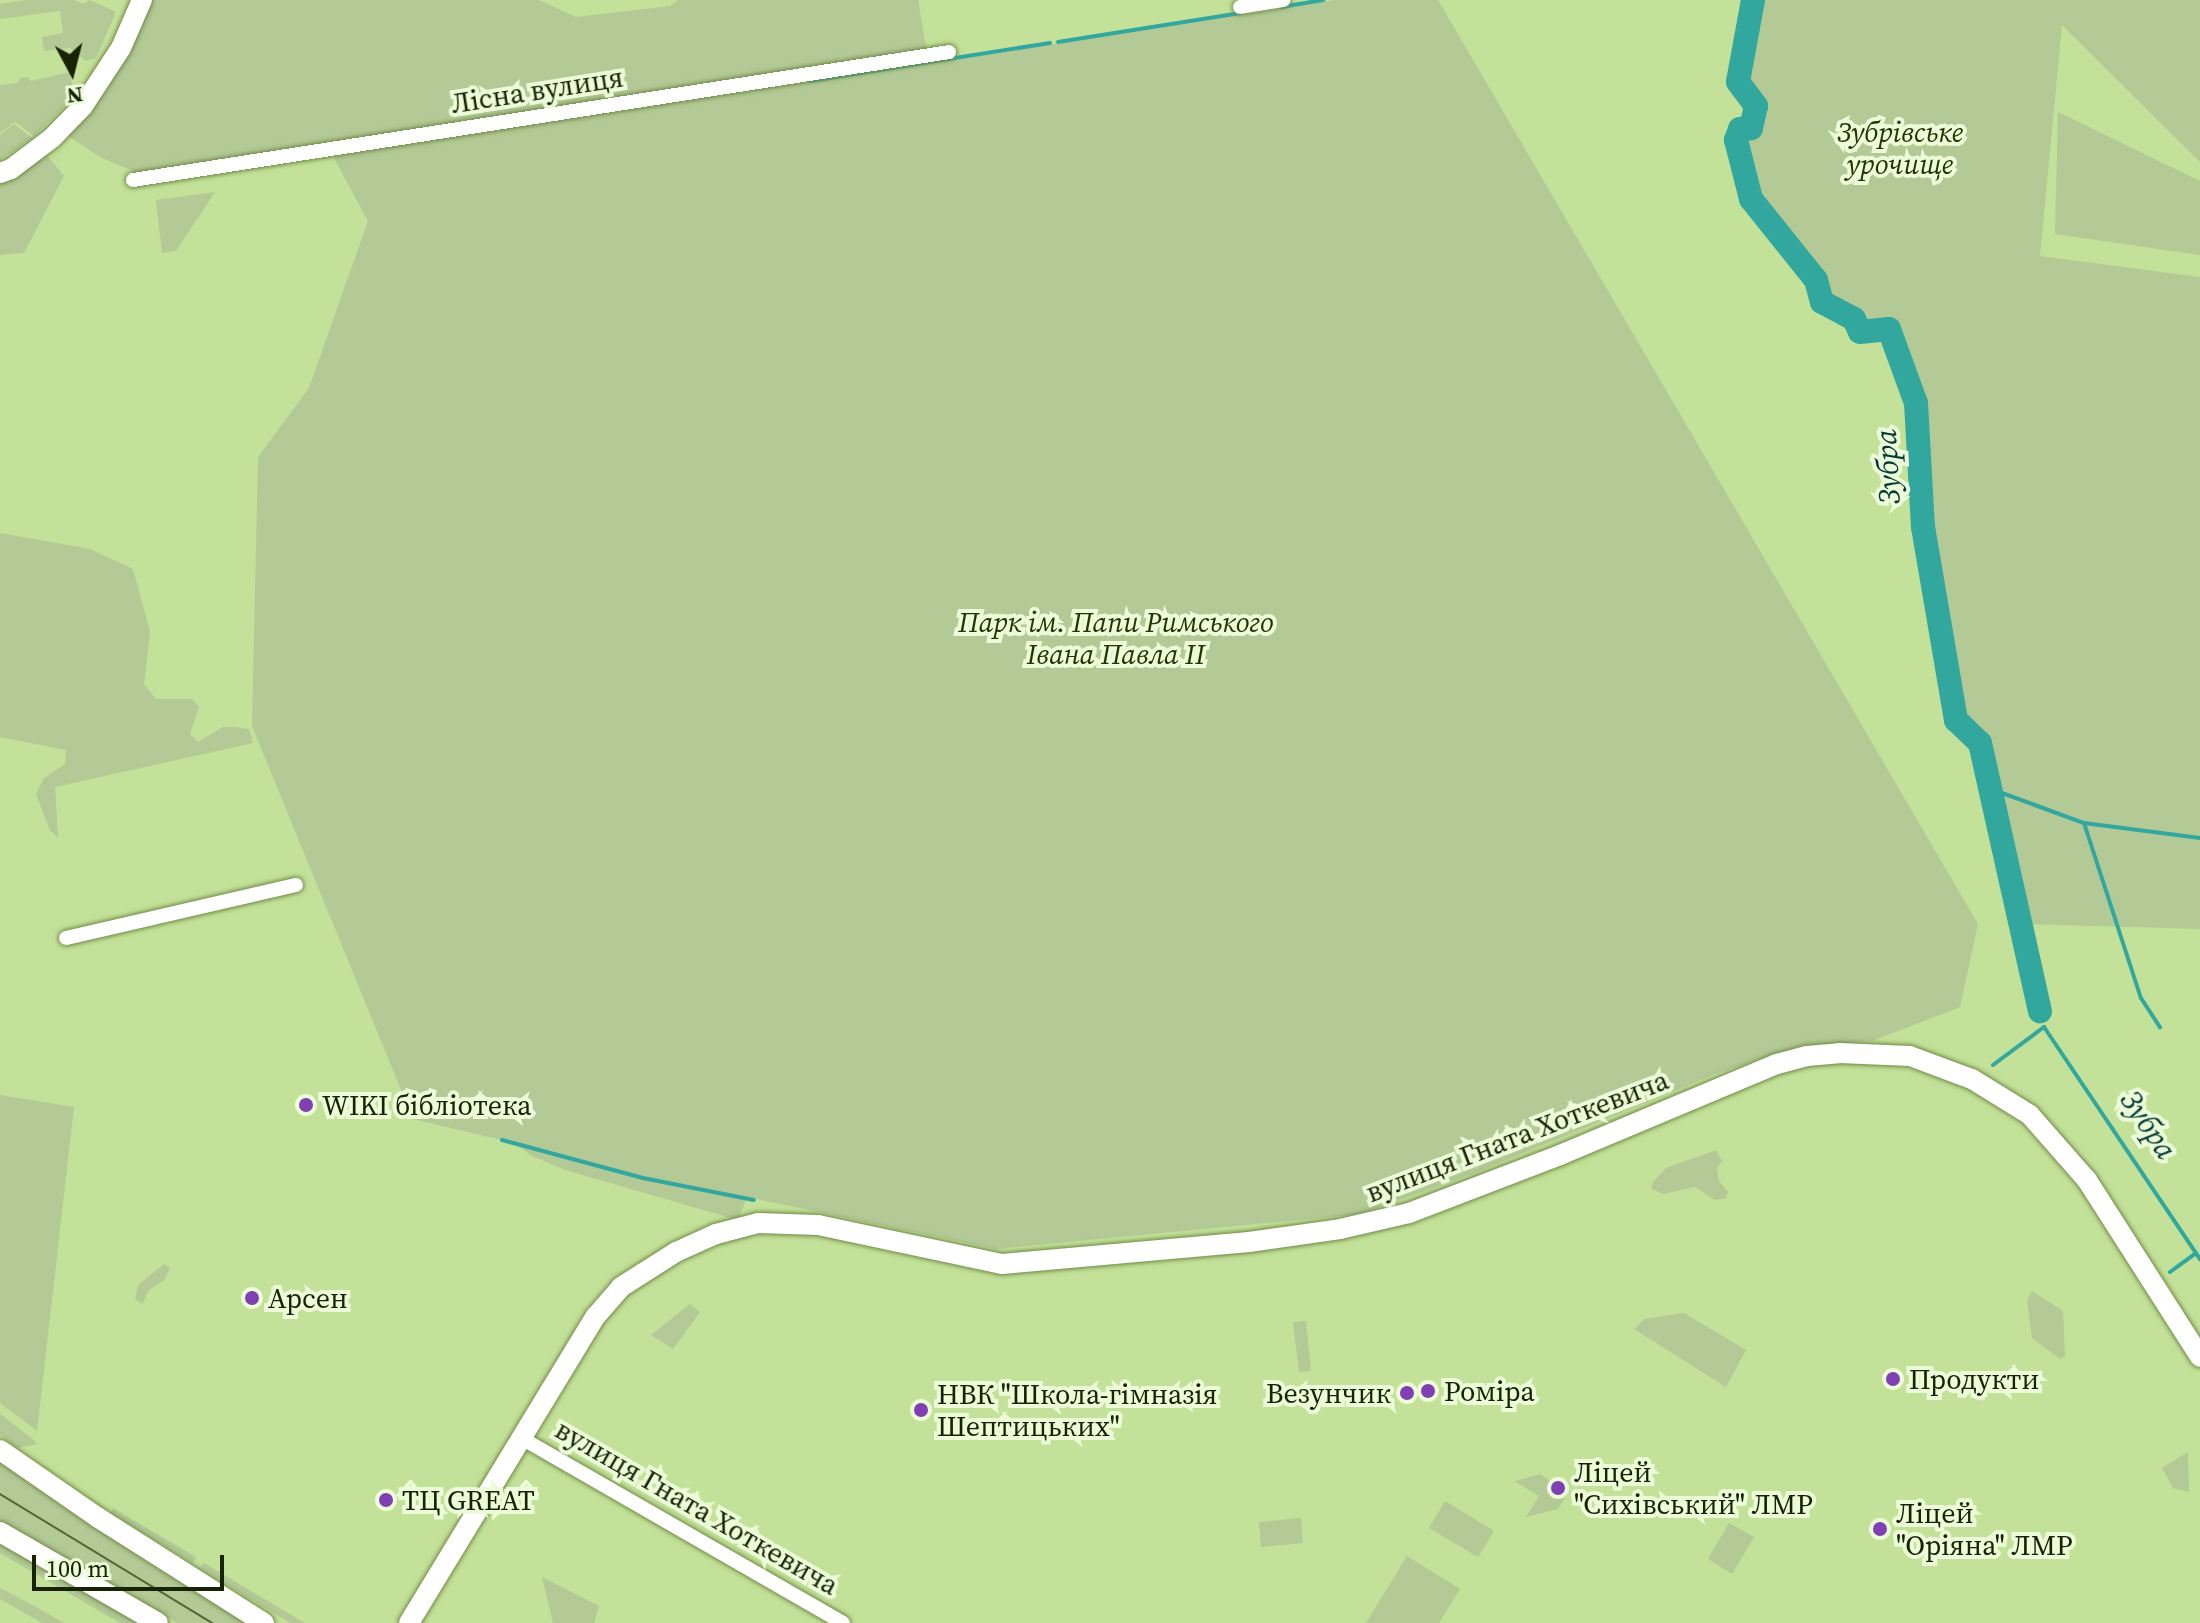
<!DOCTYPE html>
<meta charset="utf-8">
<style>
body{margin:0}
#map{position:relative;width:2200px;height:1623px;overflow:hidden;background:#c3e199;font-family:"Source Serif 4",serif}
div>[style]{position:absolute}
.green>*{inset:0;background:#b3c996}
.stream>*{height:4px;margin:-2px;padding:0 2px;transform-origin:2px;border-radius:2px;background:#32a79e}
.river>*{height:24px;margin:-12px;padding:0 12px;transform-origin:12px;border-radius:12px;background:#32a79e}
.roads{filter:drop-shadow(0 0 2px #718c47) drop-shadow(0 0 2px #718c47)}
.street>*{height:14px;margin:-7px;padding:0 7px;transform-origin:7px;border-radius:7px;background:#fff}
.secondary>*{height:20px;margin:-10px;padding:0 10px;transform-origin:10px;border-radius:10px;background:#fff}
.tram>*{height:2px;margin:-1px;padding:0 1px;transform-origin:1px;border-radius:1px;background:#536539}
.dots>*{width:22px;height:22px;translate:-50% -50%;box-sizing:border-box;border:4px solid #ecfcd8;border-radius:50%}
span{translate:-50% -50%;white-space:nowrap;text-align:center;line-height:1.15;-webkit-text-stroke:8px #ecfcd8;paint-order:stroke}
.street-label{font-size:28px;color:#182306}
.park-label{font-size:28px;color:#243600;font-style:italic}
.poi-label{font-size:28px;color:#182306}
.left{translate:0 -50%;text-align:left}
.right{translate:-100% -50%;text-align:right}
.water-label{font-size:30px;color:#033a36;font-style:italic}
.north{position:absolute;left:32px;top:32px;width:80px;height:80px;-webkit-text-stroke:6px #ecfcd8;paint-order:stroke;rotate:173deg;font-size:22px;font-weight:700;line-height:32px;text-align:center;color:#182306}
.north::after{content:'';display:block;margin:auto;width:28px;height:36px;background:#182306;clip-path:polygon(50% 0,100% 100%,50% 72%,0 100%)}
.scale{position:absolute;left:32px;top:1555px;width:192px;height:36px;box-sizing:border-box;border:4px solid #182306;border-top:0;padding-left:10px;font-size:24px;line-height:28px;white-space:nowrap;color:#182306;-webkit-text-stroke:6px #ecfcd8;paint-order:stroke}
</style>
<div id="map">
<div class="green">
<i style="clip-path:polygon(27px 0,74px 0,83px 4px,90px 0,116px 12px,96px 58px,86px 61px,70px 48px,44px 51px,42px 37px,63px 33px,60px 11px,0 19px,0 4px)"></i>
<i style="clip-path:polygon(146px 0,539px 0,576px 17px,670px 6px,678px 0,918px 0,929px 64px,1335px 0,1438px 0,1978px 924px,1960px 1007px,1872px 1041px,1796px 1047px,1715px 1074px,1477px 1172px,1361px 1214px,996px 1249px,747px 1197px,738px 1220px,565px 1170px,532px 1156px,514px 1143px,413px 1119px,252px 726px,258px 457px,309px 388px,368px 221px,328px 147px,145px 176px,102px 158px,68px 136px,110px 76px)"></i>
<i style="clip-path:polygon(1753px 0,2200px 0,2200px 162px,2062px 25px,2040px 256px,2200px 277px,2200px 929px,2023px 924px,1980px 743px,1956px 720px,1923px 527px,1916px 403px,1889px 330px,1860px 332px,1854px 319px,1822px 302px,1816px 280px,1751px 199px,1736px 140px,1740px 129px,1751px 127px,1756px 106px,1738px 82px)"></i>
<i style="clip-path:polygon(70px 72px,74px 97px,34px 136px,15px 122px,0 133px,0 85px,18px 83px,20px 78px,27px 77px,31px 81px)"></i>
<i style="clip-path:polygon(2058px 112px,2200px 181px,2200px 255px,2055px 234px)"></i>
<i style="clip-path:polygon(14px 124px,32px 138px,0 160px,0 135px)"></i>
<i style="clip-path:polygon(45px 153px,64px 176px,24px 253px,0 255px,0 178px)"></i>
<i style="clip-path:polygon(215px 192px,176px 251px,162px 253px,156px 200px)"></i>
<i style="clip-path:polygon(0 533px,90px 549px,133px 569px,150px 632px,144px 684px,156px 699px,192px 699px,199px 707px,190px 734px,198px 742px,223px 727px,235px 727px,249px 729px,253px 743px,55px 787px,58px 838px,50px 830px,36px 794px,44px 778px,65px 764px,66px 750px,0 737px)"></i>
<i style="clip-path:polygon(0 1095px,74px 1107px,37px 1431px,0 1403px)"></i>
<i style="clip-path:polygon(1716px 1150px,1722px 1161px,1717px 1168px,1719px 1181px,1728px 1192px,1726px 1198px,1715px 1200px,1695px 1187px,1663px 1194px,1652px 1189px,1652px 1183px,1666px 1168px)"></i>
<i style="clip-path:polygon(164px 1264px,170px 1268px,164px 1280px,149px 1290px,142px 1304px,135px 1299px,138px 1285px)"></i>
<i style="clip-path:polygon(2032px 1291px,2063px 1311px,2065px 1356px,2060px 1359px,2032px 1338px,2027px 1300px)"></i>
<i style="clip-path:polygon(690px 1304px,700px 1312px,673px 1349px,651px 1335px)"></i>
<i style="clip-path:polygon(1684px 1313px,1746px 1350px,1726px 1387px,1634px 1329px,1644px 1319px)"></i>
<i style="clip-path:polygon(1306px 1321px,1311px 1371px,1299px 1372px,1293px 1322px)"></i>
<i style="clip-path:polygon(0 1414px,34px 1440px,37px 1444px,18px 1448px,0 1435px)"></i>
<i style="clip-path:polygon(2188px 1452px,2189px 1492px,2173px 1488px,2162px 1468px)"></i>
<i style="clip-path:polygon(0 1459px,246px 1623px,177px 1623px,117px 1586px,0 1522px)"></i>
<i style="clip-path:polygon(1540px 1474px,1568px 1493px,1558px 1509px,1526px 1517px,1539px 1496px,1515px 1481px)"></i>
<i style="clip-path:polygon(1445px 1501px,1494px 1531px,1478px 1557px,1429px 1528px)"></i>
<i style="clip-path:polygon(113px 1508px,196px 1557px,193px 1563px,111px 1513px)"></i>
<i style="clip-path:polygon(1301px 1518px,1303px 1543px,1261px 1547px,1259px 1522px)"></i>
<i style="clip-path:polygon(1729px 1523px,1754px 1537px,1732px 1574px,1708px 1559px)"></i>
<i style="clip-path:polygon(0 1542px,139px 1623px,120px 1623px,0 1553px)"></i>
<i style="clip-path:polygon(1407px 1556px,1460px 1589px,1439px 1623px,1366px 1623px)"></i>
<i style="clip-path:polygon(204px 1563px,305px 1623px,290px 1623px,200px 1568px)"></i>
<i style="clip-path:polygon(542px 1577px,599px 1606px,594px 1623px,553px 1623px)"></i>
<i style="clip-path:polygon(0 1588px,27px 1602px,64px 1623px,42px 1623px,0 1599px)"></i>
</div>
<div class="stream">
<i style="left:1281px;top:7px;width:43px;rotate:-9.5deg"></i>
<i style="left:1058px;top:42px;width:185px;rotate:-9deg"></i>
<i style="left:810px;top:81px;width:243px;rotate:-9deg"></i>
<i style="left:1991px;top:789px;width:99px;rotate:20.1deg"></i>
<i style="left:2084px;top:823px;width:117px;rotate:7.4deg"></i>
<i style="left:2084px;top:823px;width:184px;rotate:72deg"></i>
<i style="left:2141px;top:998px;width:35px;rotate:57deg"></i>
<i style="left:1993px;top:1065px;width:64px;rotate:-36.7deg"></i>
<i style="left:2044px;top:1027px;width:280px;rotate:56.1deg"></i>
<i style="left:502px;top:1140px;width:146px;rotate:15.1deg"></i>
<i style="left:643px;top:1178px;width:113px;rotate:11.2deg"></i>
<i style="left:2170px;top:1272px;width:32px;rotate:-36deg"></i>
</div>
<div class="river">
<i style="left:1753px;top:0;width:83px;rotate:100.4deg"></i>
<i style="left:1738px;top:82px;width:30px;rotate:53deg"></i>
<i style="left:1756px;top:106px;width:23px;rotate:103deg"></i>
<i style="left:1751px;top:128px;width:11px;rotate:175deg"></i>
<i style="left:1740px;top:129px;width:12px;rotate:110deg"></i>
<i style="left:1736px;top:140px;width:61px;rotate:75.7deg"></i>
<i style="left:1751px;top:199px;width:104px;rotate:51.3deg"></i>
<i style="left:1816px;top:280px;width:23px;rotate:75deg"></i>
<i style="left:1822px;top:302px;width:36px;rotate:28deg"></i>
<i style="left:1854px;top:319px;width:14px;rotate:65deg"></i>
<i style="left:1860px;top:332px;width:29px;rotate:-6deg"></i>
<i style="left:1889px;top:329px;width:79px;rotate:70deg"></i>
<i style="left:1916px;top:403px;width:124px;rotate:86.8deg"></i>
<i style="left:1923px;top:527px;width:196px;rotate:80.3deg"></i>
<i style="left:1956px;top:720px;width:33px;rotate:44deg"></i>
<i style="left:1980px;top:743px;width:275px;rotate:77.4deg"></i>
</div>
<div class="roads">
<div class="street">
<i style="left:1240px;top:7px;width:44px;rotate:-9.2deg"></i>
<i style="left:133px;top:180px;width:826px;rotate:-8.91deg"></i>
<i style="left:66px;top:938px;width:236px;rotate:-13deg"></i>
<i style="left:523px;top:1439px;width:369px;rotate:29.9deg"></i>
</div>
<div class="secondary">
<i style="left:0;top:173px;width:12px;rotate:-20deg"></i>
<i style="left:11px;top:169px;width:51px;rotate:-37.1deg"></i>
<i style="left:52px;top:138px;width:45px;rotate:-45.9deg"></i>
<i style="left:83px;top:106px;width:69px;rotate:-56.8deg"></i>
<i style="left:121px;top:48px;width:52px;rotate:-66.4deg"></i>
<i style="left:0;top:1450px;width:118px;rotate:34.6deg"></i>
<i style="left:97px;top:1517px;width:198px;rotate:32.4deg"></i>
<i style="left:0;top:1532px;width:182px;rotate:29.9deg"></i>
<i style="left:409px;top:1623px;width:359px;rotate:-58.7deg"></i>
<i style="left:596px;top:1316px;width:38px;rotate:-49deg"></i>
<i style="left:621px;top:1287px;width:65px;rotate:-32.5deg"></i>
<i style="left:676px;top:1252px;width:44px;rotate:-24.2deg"></i>
<i style="left:716px;top:1234px;width:43px;rotate:-14.7deg"></i>
<i style="left:758px;top:1223px;width:60px;rotate:1.9deg"></i>
<i style="left:818px;top:1225px;width:188px;rotate:12deg"></i>
<i style="left:1002px;top:1264px;width:248px;rotate:-5.1deg"></i>
<i style="left:1249px;top:1242px;width:92px;rotate:-8.1deg"></i>
<i style="left:1340px;top:1229px;width:71px;rotate:-13.1deg"></i>
<i style="left:1409px;top:1213px;width:162px;rotate:-21deg"></i>
<i style="left:1560px;top:1155px;width:235px;rotate:-22.8deg"></i>
<i style="left:1777px;top:1064px;width:31px;rotate:-15deg"></i>
<i style="left:1807px;top:1056px;width:32px;rotate:-5deg"></i>
<i style="left:1839px;top:1053px;width:71px;rotate:2.4deg"></i>
<i style="left:1910px;top:1056px;width:66px;rotate:20.4deg"></i>
<i style="left:1972px;top:1079px;width:68px;rotate:31.8deg"></i>
<i style="left:2030px;top:1115px;width:86px;rotate:48.8deg"></i>
<i style="left:2087px;top:1180px;width:210px;rotate:57.4deg"></i>
</div>
</div>
<div class="tram">
<i style="left:0;top:1494px;width:248px;rotate:31.3deg"></i>
</div>
<div class="dots">
<i style="left:306px;top:1105px;background:#803fb3"></i>
<i style="left:252px;top:1298px;background:#803fb3"></i>
<i style="left:1893px;top:1379px;background:#803fb3"></i>
<i style="left:1428px;top:1391px;background:#803fb3"></i>
<i style="left:1407px;top:1393px;background:#803fb3"></i>
<i style="left:921px;top:1410px;background:#803fb3"></i>
<i style="left:1558px;top:1488px;background:#803fb3"></i>
<i style="left:386px;top:1500px;background:#803fb3"></i>
<i style="left:1880px;top:1529px;background:#803fb3"></i>
</div>
<div class="street-label">
<span style="left:537px;top:90px;rotate:-9deg">Лісна вулиця</span>
<span style="left:1517px;top:1136px;rotate:-21deg">вулиця Гната Хоткевича</span>
<span style="left:697px;top:1507px;rotate:30deg">вулиця Гната Хоткевича</span>
</div>
<div class="park-label">
<span style="left:1900px;top:148px">Зубрівське<br>урочище</span>
<span style="left:1116px;top:638px">Парк ім. Папи Римського<br>Івана Павла ІІ</span>
</div>
<div class="poi-label">
<span class="left" style="left:322px;top:1105px">WIKI бібліотека</span>
<span class="left" style="left:268px;top:1298px">Арсен</span>
<span class="left" style="left:1909px;top:1379px">Продукти</span>
<span class="left" style="left:1444px;top:1391px">Роміра</span>
<span class="right" style="left:1391px;top:1393px">Везунчик</span>
<span class="left" style="left:937px;top:1410px">НВК "Школа-гімназія<br>Шептицьких"</span>
<span class="left" style="left:1574px;top:1488px">Ліцей<br>"Сихівський" ЛМР</span>
<span class="left" style="left:402px;top:1500px">ТЦ GREAT</span>
<span class="left" style="left:1896px;top:1529px">Ліцей<br>"Оріяна" ЛМР</span>
</div>
<div class="water-label">
<span style="left:1888px;top:467px;rotate:-93deg">Зубра</span>
<span style="left:2148px;top:1125px;rotate:56deg">Зубра</span>
</div>
<div class="north">N</div>
<div class="scale">100 m</div>
</div>
